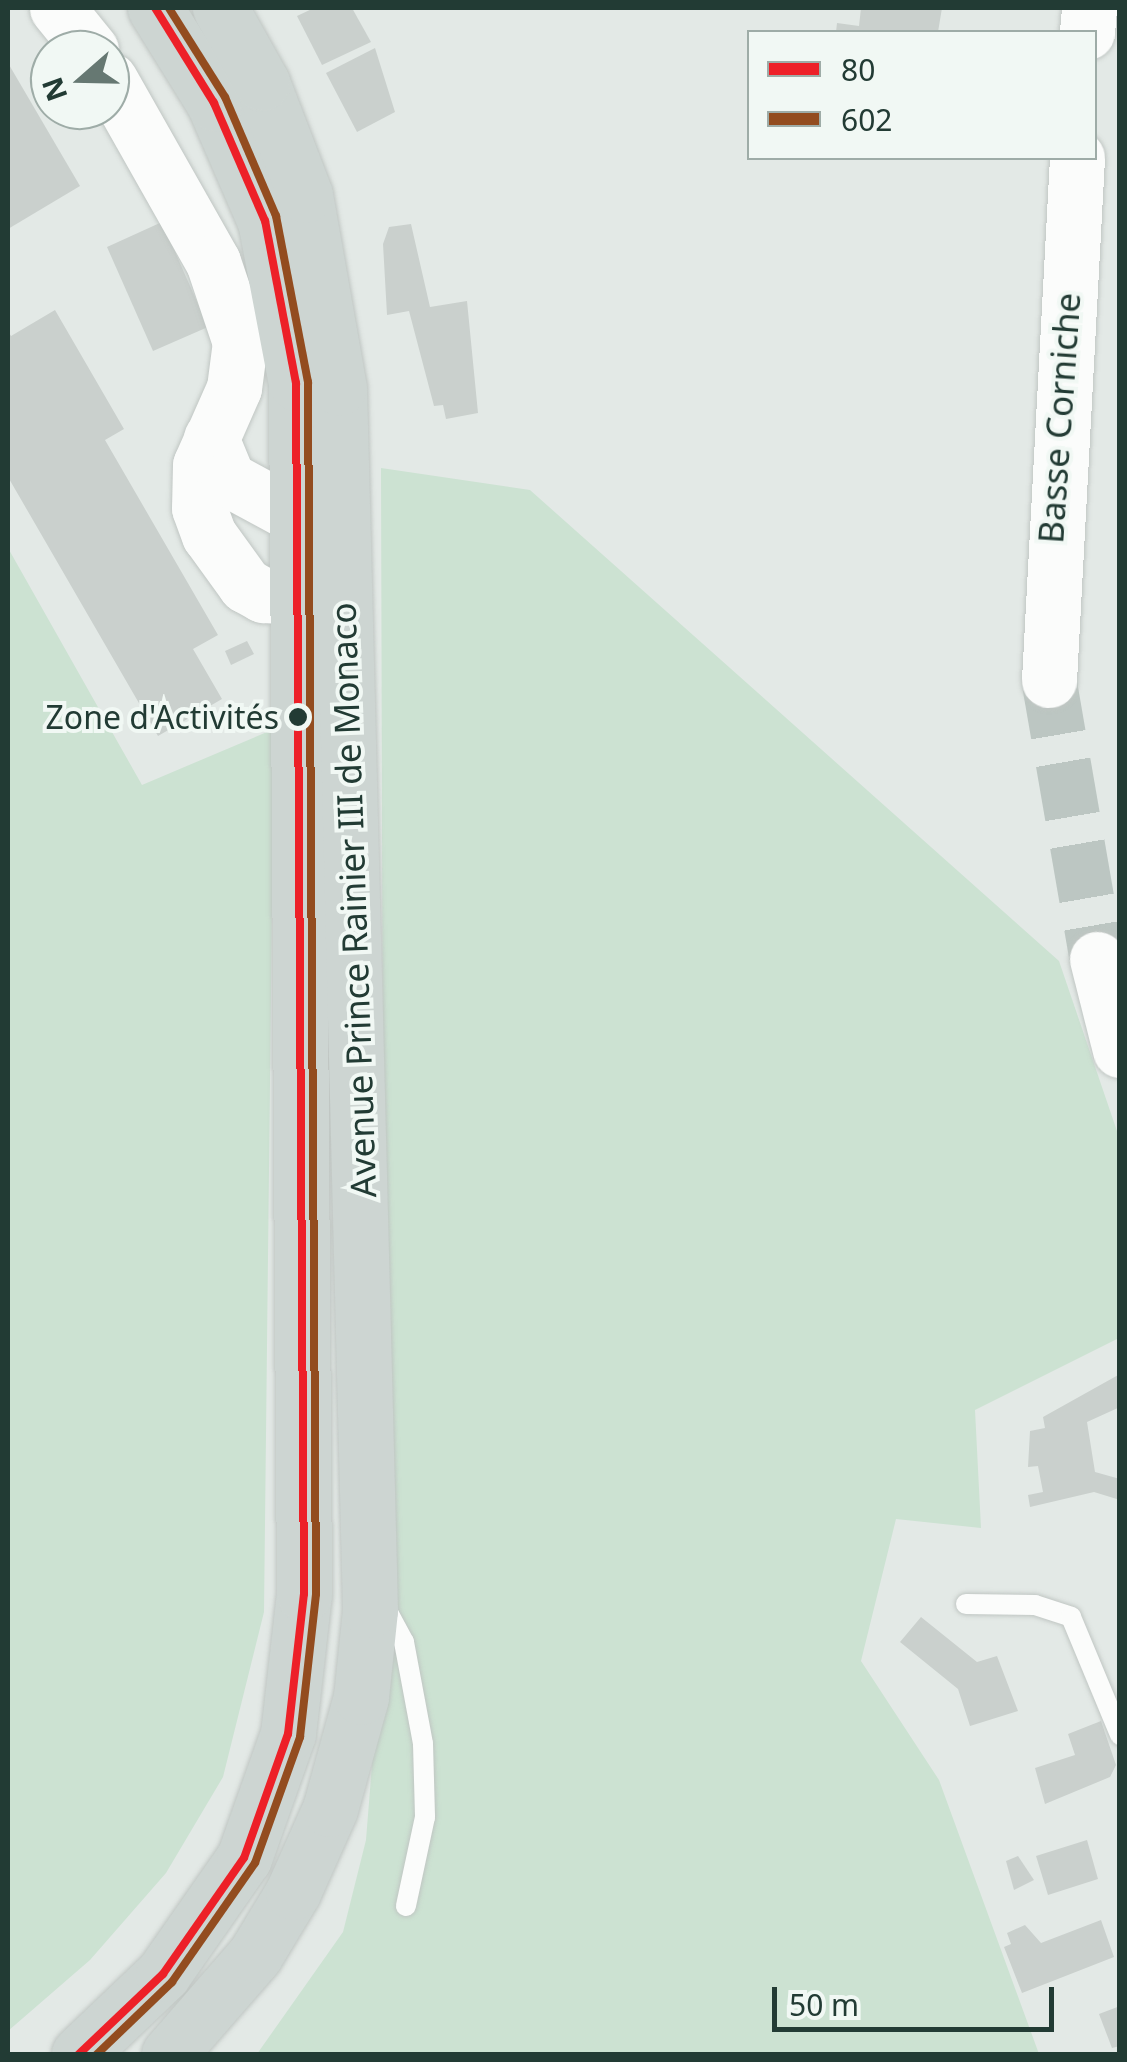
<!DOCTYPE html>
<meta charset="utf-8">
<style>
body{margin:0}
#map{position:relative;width:1127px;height:2062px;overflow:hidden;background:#e3e9e6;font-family:"Noto Sans",sans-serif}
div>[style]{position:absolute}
.green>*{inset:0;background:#cce2d2}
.building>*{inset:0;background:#cad0cd}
.secondary-tunnel>*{height:55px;margin-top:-27.5px;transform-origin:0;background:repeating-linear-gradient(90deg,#bcc6c2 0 55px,transparent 0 83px)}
.roads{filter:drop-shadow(0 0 2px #c0c6c3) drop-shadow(0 0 2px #c0c6c3)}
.lane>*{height:20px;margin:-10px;padding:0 10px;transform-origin:10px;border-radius:10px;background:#fbfcfb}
.secondary>*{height:55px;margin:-27.5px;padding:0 27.5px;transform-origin:27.5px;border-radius:27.5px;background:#fbfcfb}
.primary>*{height:55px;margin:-27.5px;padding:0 27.5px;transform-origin:27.5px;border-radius:27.5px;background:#cdd5d2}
.bus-1>*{height:8px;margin:-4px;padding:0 4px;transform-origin:4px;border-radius:4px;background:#ed2028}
.bus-2>*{height:8px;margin:-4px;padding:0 4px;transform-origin:4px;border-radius:4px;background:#934c1f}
.dots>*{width:28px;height:28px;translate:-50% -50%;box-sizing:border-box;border:5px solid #f1f8f4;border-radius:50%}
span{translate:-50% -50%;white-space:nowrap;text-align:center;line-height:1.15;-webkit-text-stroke:8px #f1f8f4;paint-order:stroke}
.bus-label{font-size:32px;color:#223b34}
.right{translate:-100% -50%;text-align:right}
.street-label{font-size:35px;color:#223b34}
.frame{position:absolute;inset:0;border:10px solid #223b34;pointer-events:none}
.legend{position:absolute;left:747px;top:30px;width:350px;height:130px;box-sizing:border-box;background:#f1f8f4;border:2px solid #9eaca7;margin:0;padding:12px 18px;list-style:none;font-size:30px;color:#223b34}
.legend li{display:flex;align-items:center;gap:20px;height:50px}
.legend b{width:50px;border:2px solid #9eaca7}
.north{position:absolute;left:30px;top:30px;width:100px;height:100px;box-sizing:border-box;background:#f1f8f4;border:2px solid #9eaca7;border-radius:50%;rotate:250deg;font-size:28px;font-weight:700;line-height:40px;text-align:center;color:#223b34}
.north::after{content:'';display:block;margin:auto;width:35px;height:45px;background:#667872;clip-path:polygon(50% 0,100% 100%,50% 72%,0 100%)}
.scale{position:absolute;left:772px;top:1987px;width:282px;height:45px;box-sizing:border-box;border:5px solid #223b34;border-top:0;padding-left:12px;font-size:30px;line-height:35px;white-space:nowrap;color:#223b34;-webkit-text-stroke:8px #f1f8f4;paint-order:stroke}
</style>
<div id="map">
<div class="green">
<i style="clip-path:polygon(381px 468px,530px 490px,1059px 961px,1119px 1137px,1119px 1338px,975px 1410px,981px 1528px,896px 1519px,861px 1661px,939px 1780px,1039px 2054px,257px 2054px,343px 1932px,366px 1840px,373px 1752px,384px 1533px)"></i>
<i style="clip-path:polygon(8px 548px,142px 785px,274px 729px,264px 1612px,223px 1777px,166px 1873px,90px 1960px,8px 2031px)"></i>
</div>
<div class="building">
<i style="clip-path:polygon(314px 8px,352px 8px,371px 42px,322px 65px,297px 16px)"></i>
<i style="clip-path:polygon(861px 8px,942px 8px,938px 32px,836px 32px,837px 23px,859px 26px)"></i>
<i style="clip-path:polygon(375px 48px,395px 112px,357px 132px,326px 73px)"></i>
<i style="clip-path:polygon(8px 63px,80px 186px,8px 229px)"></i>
<i style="clip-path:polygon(162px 222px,208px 327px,153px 351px,107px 247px)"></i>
<i style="clip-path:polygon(411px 224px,430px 307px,467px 301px,478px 413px,446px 419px,443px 405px,434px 406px,409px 311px,387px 315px,383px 244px,389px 227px)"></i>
<i style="clip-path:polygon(55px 310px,124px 429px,105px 440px,218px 635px,193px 649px,222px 699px,158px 736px,8px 477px,8px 331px,11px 336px)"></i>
<i style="clip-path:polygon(247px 641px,254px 654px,231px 665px,225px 651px)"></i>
<i style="clip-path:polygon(1120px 1374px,1120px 1407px,1087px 1422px,1095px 1472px,1120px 1479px,1120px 1500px,1094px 1492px,1030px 1507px,1028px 1495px,1043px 1492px,1038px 1466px,1028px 1467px,1030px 1431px,1045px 1428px,1043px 1417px)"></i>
<i style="clip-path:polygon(921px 1617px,977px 1662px,997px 1656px,1018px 1711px,970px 1726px,958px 1689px,900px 1642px)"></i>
<i style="clip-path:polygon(1101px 1721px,1116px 1765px,1110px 1777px,1045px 1804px,1035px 1768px,1075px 1755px,1068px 1734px)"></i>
<i style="clip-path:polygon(1087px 1840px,1098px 1879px,1048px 1895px,1036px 1856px)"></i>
<i style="clip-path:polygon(1018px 1856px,1034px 1880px,1014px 1890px,1006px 1861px)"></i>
<i style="clip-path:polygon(1101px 1920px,1114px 1957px,1022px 1993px,1004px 1947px,1011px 1944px,1007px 1933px,1025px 1925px,1041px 1943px)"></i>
<i style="clip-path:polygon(1120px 2006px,1120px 2046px,1112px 2048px,1099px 2014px)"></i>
</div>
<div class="secondary-tunnel">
<i style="left:1049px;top:680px;width:283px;rotate:80.2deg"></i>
</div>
<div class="roads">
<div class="lane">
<i style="left:966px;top:1604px;width:69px;rotate:0.8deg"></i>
<i style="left:1035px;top:1605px;width:38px;rotate:18deg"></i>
<i style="left:1071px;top:1617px;width:128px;rotate:67.4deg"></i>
<i style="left:384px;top:1605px;width:42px;rotate:61.6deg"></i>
<i style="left:404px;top:1642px;width:104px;rotate:79.4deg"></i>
<i style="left:423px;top:1744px;width:73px;rotate:88.4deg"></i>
<i style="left:425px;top:1817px;width:91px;rotate:102.1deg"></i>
</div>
<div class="secondary">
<i style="left:57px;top:8px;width:54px;rotate:51deg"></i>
<i style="left:1087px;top:32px;width:24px;rotate:-85deg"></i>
<i style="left:110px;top:80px;width:209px;rotate:60.5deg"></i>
<i style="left:213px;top:262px;width:84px;rotate:71.4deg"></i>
<i style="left:240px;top:342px;width:46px;rotate:97.4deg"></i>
<i style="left:234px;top:388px;width:84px;rotate:113.8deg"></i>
<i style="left:200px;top:465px;width:43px;rotate:91.3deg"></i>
<i style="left:199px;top:508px;width:29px;rotate:70deg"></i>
<i style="left:209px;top:535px;width:62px;rotate:54.2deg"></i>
<i style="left:245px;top:585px;width:21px;rotate:29deg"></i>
<i style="left:263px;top:595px;width:36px;rotate:3deg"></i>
<i style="left:299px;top:597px;width:47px;rotate:-59deg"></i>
<i style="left:211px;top:438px;width:44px;rotate:67.5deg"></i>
<i style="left:228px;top:479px;width:80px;rotate:28.5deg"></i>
<i style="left:298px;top:517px;width:41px;rotate:64.1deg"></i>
<i style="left:1049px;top:680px;width:523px;rotate:-86.93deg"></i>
<i style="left:1097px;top:959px;width:94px;rotate:75.8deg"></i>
</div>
<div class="primary">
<i style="left:79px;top:2054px;width:116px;rotate:-43.6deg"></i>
<i style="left:163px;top:1974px;width:141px;rotate:-55.1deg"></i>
<i style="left:244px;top:1858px;width:132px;rotate:-70.5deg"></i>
<i style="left:288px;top:1734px;width:141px;rotate:-83.5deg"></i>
<i style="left:304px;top:1594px;width:1211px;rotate:-90.38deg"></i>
<i style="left:296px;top:383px;width:165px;rotate:-100.8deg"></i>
<i style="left:265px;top:221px;width:129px;rotate:-113.4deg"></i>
<i style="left:214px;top:103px;width:112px;rotate:-121.8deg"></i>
<i style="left:169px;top:2054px;width:131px;rotate:-49deg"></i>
<i style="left:255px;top:1955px;width:74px;rotate:-58.9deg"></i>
<i style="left:293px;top:1892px;width:91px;rotate:-66deg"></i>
<i style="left:330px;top:1809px;width:116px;rotate:-74.5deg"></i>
<i style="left:361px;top:1697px;width:87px;rotate:-84.1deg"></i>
<i style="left:370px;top:1610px;width:1222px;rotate:-91.45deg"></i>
<i style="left:339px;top:388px;width:196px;rotate:-100deg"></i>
<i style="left:305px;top:195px;width:120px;rotate:-111deg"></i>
<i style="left:262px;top:83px;width:86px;rotate:-119.2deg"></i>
</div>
</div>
<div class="bus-1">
<i style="left:79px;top:2054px;width:116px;rotate:-43.6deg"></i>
<i style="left:163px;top:1974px;width:141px;rotate:-55.1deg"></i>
<i style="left:244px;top:1858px;width:132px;rotate:-70.5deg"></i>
<i style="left:288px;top:1734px;width:141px;rotate:-83.5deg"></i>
<i style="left:304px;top:1594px;width:1211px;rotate:-90.38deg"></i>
<i style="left:296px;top:383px;width:165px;rotate:-100.8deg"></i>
<i style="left:265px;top:221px;width:129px;rotate:-113.4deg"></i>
<i style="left:214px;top:103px;width:112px;rotate:-121.8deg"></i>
</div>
<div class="bus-2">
<i style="left:97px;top:2054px;width:104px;rotate:-43.8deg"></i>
<i style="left:172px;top:1982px;width:145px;rotate:-55.1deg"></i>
<i style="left:255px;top:1863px;width:134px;rotate:-70.3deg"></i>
<i style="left:300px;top:1737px;width:144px;rotate:-83.6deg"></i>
<i style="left:316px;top:1594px;width:1212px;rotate:-90.38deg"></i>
<i style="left:308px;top:382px;width:169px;rotate:-100.9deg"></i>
<i style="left:276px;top:216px;width:129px;rotate:-113.2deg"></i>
<i style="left:225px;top:97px;width:105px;rotate:-122.2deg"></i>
</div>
<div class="dots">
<i style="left:298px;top:717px;background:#223b34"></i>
</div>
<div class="bus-label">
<span class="right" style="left:279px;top:717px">Zone d'Activités</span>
</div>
<div class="street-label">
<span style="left:1059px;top:418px;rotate:-86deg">Basse Corniche</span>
<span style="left:353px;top:900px;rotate:-92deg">Avenue Prince Rainier III de Monaco</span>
</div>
<div class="frame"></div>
<ul class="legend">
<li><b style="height:12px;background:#ed2028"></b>80</li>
<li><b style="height:12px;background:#934c1f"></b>602</li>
</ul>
<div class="north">N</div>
<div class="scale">50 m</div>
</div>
